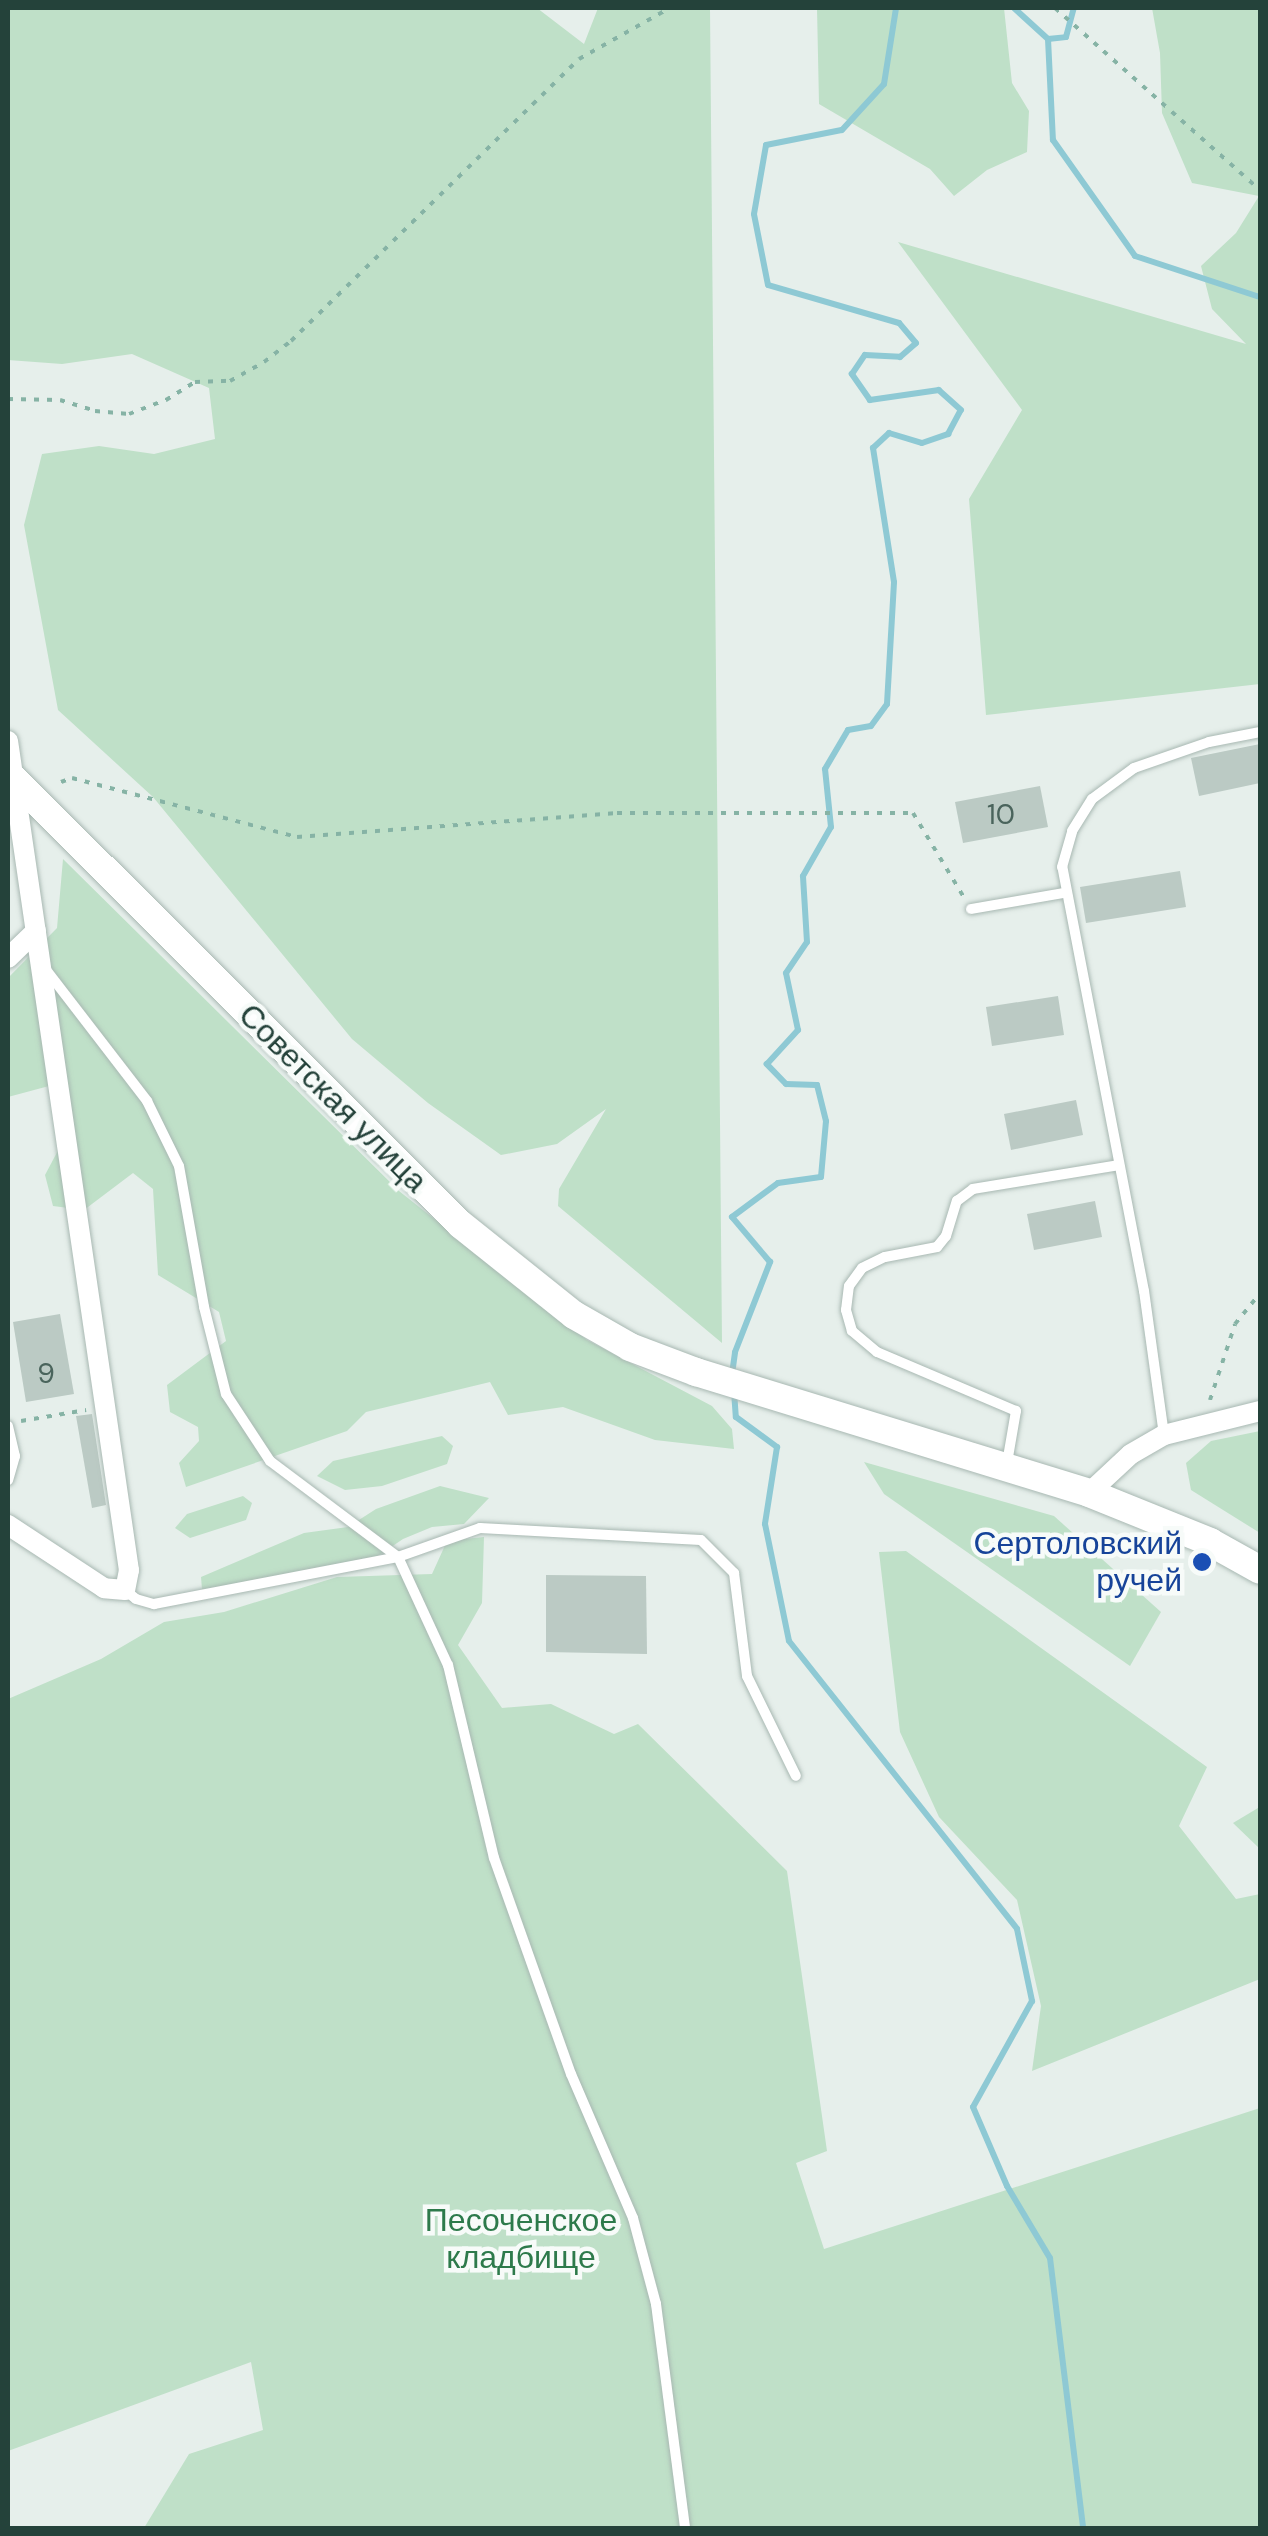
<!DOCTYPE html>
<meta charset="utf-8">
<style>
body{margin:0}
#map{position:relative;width:1268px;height:2536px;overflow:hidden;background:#e6efeb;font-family:"DM Sans",sans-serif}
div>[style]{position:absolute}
.green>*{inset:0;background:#bfe0c8}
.stream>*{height:6px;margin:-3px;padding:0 3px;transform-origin:3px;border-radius:3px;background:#8ec9d4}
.building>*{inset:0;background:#bbcac4}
.path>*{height:4px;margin-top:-2px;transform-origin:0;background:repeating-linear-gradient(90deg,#86b3a5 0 5px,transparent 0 13px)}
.roads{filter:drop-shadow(0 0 2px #a8b8b2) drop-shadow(0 0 2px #a8b8b2)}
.service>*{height:10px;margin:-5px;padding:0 5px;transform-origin:5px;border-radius:5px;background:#fff}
.minor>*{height:20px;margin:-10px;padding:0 10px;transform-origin:10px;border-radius:10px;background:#fff}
.secondary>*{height:28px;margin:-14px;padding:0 14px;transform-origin:14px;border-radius:14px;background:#fff}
.dots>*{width:28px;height:28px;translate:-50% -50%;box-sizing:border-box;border:5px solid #f7fbf9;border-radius:50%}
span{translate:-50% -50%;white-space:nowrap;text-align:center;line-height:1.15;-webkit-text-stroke:9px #f7fbf9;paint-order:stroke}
.number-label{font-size:28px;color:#4a645c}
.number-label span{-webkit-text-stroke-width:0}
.street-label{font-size:32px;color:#24423a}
.transit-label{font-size:32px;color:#164399}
.right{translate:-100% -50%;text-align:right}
.park-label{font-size:32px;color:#2d7a4b}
.frame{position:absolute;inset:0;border:10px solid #24423a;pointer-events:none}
</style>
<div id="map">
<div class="green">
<i style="clip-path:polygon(8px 8px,537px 8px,584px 44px,598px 8px,710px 8px,722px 1343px,558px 1206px,559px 1189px,606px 1109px,557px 1144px,501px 1155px,428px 1103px,352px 1039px,153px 797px,58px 710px,24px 525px,42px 454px,99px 446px,154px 454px,215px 439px,209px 388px,132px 354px,62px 364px,8px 360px)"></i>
<i style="clip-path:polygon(817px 8px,1004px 8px,1012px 83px,1029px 111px,1027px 152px,987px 170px,954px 196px,930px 169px,819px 104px)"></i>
<i style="clip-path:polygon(1152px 8px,1260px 8px,1260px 684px,986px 715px,969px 499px,1022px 410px,898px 242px,1246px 344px,1212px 309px,1201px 266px,1236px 233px,1259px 196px,1192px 183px,1162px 113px,1160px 53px)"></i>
<i style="clip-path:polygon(63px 859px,399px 1191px,587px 1340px,712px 1406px,732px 1429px,734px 1449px,655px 1440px,563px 1407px,508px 1415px,490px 1382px,366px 1412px,347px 1431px,186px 1487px,179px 1463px,199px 1441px,198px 1427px,170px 1412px,167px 1385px,226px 1341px,219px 1312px,158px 1275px,153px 1189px,133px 1173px,84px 1210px,53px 1206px,45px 1175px,71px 1126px,49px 1086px,8px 1097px,8px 978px,57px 928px)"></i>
<i style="clip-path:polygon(1260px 1431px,1260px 1533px,1191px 1490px,1186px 1463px,1211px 1441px)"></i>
<i style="clip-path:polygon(442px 1436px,453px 1446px,447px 1464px,382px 1486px,345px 1490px,317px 1476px,333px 1461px)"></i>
<i style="clip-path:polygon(864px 1462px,1054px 1516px,1161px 1612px,1130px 1666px,884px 1494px)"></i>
<i style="clip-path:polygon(440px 1486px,489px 1498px,464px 1524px,432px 1527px,403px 1539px,369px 1562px,290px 1582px,202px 1589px,201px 1577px,304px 1533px,348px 1527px,376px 1509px)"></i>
<i style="clip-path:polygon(243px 1496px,252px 1503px,246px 1520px,190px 1538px,175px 1528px,187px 1514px)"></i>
<i style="clip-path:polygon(484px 1537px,482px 1603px,458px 1645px,502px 1708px,551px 1704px,614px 1734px,638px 1724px,787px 1871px,827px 2151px,796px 2163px,824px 2249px,1260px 2108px,1260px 2528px,144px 2528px,189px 2454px,263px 2430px,251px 2362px,8px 2451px,8px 1699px,101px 1659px,164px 1622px,224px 1612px,337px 1577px,432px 1574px,447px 1541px)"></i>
<i style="clip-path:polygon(906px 1551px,1207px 1767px,1179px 1826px,1236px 1899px,1260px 1894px,1260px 1979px,1032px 2071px,1041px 2006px,1017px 1900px,939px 1817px,900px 1732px,879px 1552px)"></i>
<i style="clip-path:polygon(1258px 1808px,1260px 1810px,1260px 1849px,1233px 1823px)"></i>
</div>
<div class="stream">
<i style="left:1014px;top:8px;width:46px;rotate:42.4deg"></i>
<i style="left:1048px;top:39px;width:18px;rotate:-6deg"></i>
<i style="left:1066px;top:37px;width:30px;rotate:-75deg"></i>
<i style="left:1048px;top:39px;width:101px;rotate:87.2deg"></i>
<i style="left:1053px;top:140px;width:142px;rotate:54.7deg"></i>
<i style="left:1135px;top:256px;width:132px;rotate:18.2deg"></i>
<i style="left:732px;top:1374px;width:22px;rotate:-82deg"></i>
<i style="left:735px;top:1352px;width:97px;rotate:-68.7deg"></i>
<i style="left:770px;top:1262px;width:59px;rotate:-130.2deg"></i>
<i style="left:732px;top:1217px;width:57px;rotate:-36.5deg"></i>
<i style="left:778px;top:1183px;width:43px;rotate:-7.9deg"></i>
<i style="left:821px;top:1177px;width:56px;rotate:-84.9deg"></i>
<i style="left:826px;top:1121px;width:37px;rotate:-104deg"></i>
<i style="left:817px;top:1085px;width:31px;rotate:-178deg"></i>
<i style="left:786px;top:1084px;width:28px;rotate:-134deg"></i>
<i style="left:767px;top:1064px;width:46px;rotate:-47.6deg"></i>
<i style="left:798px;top:1030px;width:58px;rotate:-101.9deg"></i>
<i style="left:786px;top:973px;width:37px;rotate:-56deg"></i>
<i style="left:807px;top:942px;width:66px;rotate:-93.5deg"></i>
<i style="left:803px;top:876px;width:56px;rotate:-60.3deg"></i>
<i style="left:831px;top:827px;width:58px;rotate:-95.9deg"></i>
<i style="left:825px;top:769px;width:45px;rotate:-59.5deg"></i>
<i style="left:848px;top:730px;width:23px;rotate:-10deg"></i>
<i style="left:871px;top:726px;width:27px;rotate:-54deg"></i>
<i style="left:887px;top:704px;width:122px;rotate:-86.7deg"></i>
<i style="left:894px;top:582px;width:136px;rotate:-98.9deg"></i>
<i style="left:873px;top:448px;width:22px;rotate:-43deg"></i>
<i style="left:889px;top:433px;width:34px;rotate:17deg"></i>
<i style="left:922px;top:443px;width:28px;rotate:-19deg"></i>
<i style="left:948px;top:434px;width:27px;rotate:-62deg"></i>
<i style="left:961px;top:410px;width:30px;rotate:-138deg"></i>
<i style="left:939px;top:390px;width:70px;rotate:171.8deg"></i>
<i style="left:870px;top:400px;width:32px;rotate:-125deg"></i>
<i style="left:852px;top:374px;width:23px;rotate:-56deg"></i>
<i style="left:865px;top:355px;width:35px;rotate:3deg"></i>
<i style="left:900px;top:357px;width:21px;rotate:-41deg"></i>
<i style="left:916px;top:343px;width:26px;rotate:-130deg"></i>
<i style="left:899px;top:323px;width:136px;rotate:-163.8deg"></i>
<i style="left:768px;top:285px;width:72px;rotate:-101.2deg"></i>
<i style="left:754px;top:214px;width:70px;rotate:-80.1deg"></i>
<i style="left:766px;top:145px;width:77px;rotate:-11.2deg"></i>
<i style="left:842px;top:130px;width:62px;rotate:-47.6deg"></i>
<i style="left:884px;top:84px;width:77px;rotate:-81deg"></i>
<i style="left:734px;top:1391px;width:26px;rotate:86deg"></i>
<i style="left:736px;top:1417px;width:51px;rotate:36.2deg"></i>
<i style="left:777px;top:1447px;width:78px;rotate:98.9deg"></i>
<i style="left:765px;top:1524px;width:119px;rotate:78.4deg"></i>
<i style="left:789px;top:1641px;width:367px;rotate:51.6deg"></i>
<i style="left:1017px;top:1929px;width:74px;rotate:78.2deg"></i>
<i style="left:1032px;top:2001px;width:121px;rotate:119.1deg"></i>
<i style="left:973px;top:2107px;width:86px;rotate:66.7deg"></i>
<i style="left:1007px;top:2186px;width:84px;rotate:59.2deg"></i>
<i style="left:1050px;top:2258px;width:272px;rotate:83deg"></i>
</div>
<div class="building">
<i style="clip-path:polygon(1260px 744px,1260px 783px,1199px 796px,1191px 758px)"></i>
<i style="clip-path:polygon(1040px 786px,1048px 827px,963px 843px,955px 802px)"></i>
<i style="clip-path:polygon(1180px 871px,1186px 907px,1086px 923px,1080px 887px)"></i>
<i style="clip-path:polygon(1058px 996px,1064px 1035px,992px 1046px,986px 1007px)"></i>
<i style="clip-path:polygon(1076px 1100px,1083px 1135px,1011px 1150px,1004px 1114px)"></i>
<i style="clip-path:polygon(1095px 1201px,1102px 1237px,1034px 1250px,1027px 1214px)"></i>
<i style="clip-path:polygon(60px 1314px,74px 1394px,26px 1402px,13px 1322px)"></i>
<i style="clip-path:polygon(92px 1414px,106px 1505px,92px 1508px,76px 1416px)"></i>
<i style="clip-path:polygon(546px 1575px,646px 1576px,647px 1654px,546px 1652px)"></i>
</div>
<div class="path">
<i style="left:1055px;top:8px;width:274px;rotate:41.6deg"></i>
<i style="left:8px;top:399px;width:52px;rotate:1.1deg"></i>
<i style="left:60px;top:400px;width:37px;rotate:17deg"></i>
<i style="left:95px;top:411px;width:34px;rotate:5deg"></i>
<i style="left:129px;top:414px;width:40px;rotate:-21deg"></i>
<i style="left:166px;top:400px;width:34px;rotate:-32deg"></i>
<i style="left:195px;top:382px;width:35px;rotate:-2deg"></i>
<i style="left:230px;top:381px;width:39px;rotate:-29deg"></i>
<i style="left:264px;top:362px;width:34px;rotate:-38deg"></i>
<i style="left:291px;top:341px;width:403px;rotate:-44.4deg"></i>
<i style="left:579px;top:59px;width:104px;rotate:-29.3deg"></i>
<i style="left:61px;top:782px;width:12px;rotate:-20deg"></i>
<i style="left:72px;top:778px;width:233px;rotate:14.7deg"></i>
<i style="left:297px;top:837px;width:321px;rotate:-4.3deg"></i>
<i style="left:617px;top:813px;width:296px"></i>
<i style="left:913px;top:813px;width:97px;rotate:58.9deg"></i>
<i style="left:1210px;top:1400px;width:80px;rotate:-71.8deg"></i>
<i style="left:1235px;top:1324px;width:40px;rotate:-51deg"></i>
<i style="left:21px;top:1421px;width:66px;rotate:-9.6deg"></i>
</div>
<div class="roads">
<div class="service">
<i style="left:971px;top:909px;width:94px;rotate:-9.8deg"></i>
<i style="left:47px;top:971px;width:164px;rotate:52.4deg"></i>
<i style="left:147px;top:1101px;width:72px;rotate:63.8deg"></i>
<i style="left:179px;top:1166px;width:143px;rotate:79.9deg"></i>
<i style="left:204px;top:1307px;width:90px;rotate:75.8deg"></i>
<i style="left:226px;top:1394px;width:80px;rotate:56.7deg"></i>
<i style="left:270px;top:1461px;width:160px;rotate:36.9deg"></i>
<i style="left:398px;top:1557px;width:119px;rotate:65.2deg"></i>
<i style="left:448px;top:1665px;width:198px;rotate:76.6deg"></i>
<i style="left:494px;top:1858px;width:229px;rotate:70.4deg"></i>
<i style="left:571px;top:2074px;width:157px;rotate:66.7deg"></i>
<i style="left:633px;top:2218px;width:89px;rotate:75deg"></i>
<i style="left:656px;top:2304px;width:226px;rotate:82.6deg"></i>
<i style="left:8px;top:1426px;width:31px;rotate:77deg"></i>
<i style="left:15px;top:1456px;width:25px;rotate:106deg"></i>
<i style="left:1164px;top:1435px;width:145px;rotate:-97.9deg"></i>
<i style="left:1144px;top:1291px;width:432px;rotate:-100.9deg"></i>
<i style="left:1062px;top:867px;width:37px;rotate:-74deg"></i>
<i style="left:1072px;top:831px;width:38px;rotate:-58deg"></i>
<i style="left:1092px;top:799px;width:52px;rotate:-36.4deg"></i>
<i style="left:1134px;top:768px;width:79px;rotate:-19.1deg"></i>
<i style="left:1209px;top:742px;width:52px;rotate:-11.1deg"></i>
<i style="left:1007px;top:1463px;width:53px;rotate:-80.2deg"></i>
<i style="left:1016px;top:1411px;width:151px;rotate:-157deg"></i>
<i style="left:877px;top:1352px;width:33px;rotate:-140deg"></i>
<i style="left:852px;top:1331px;width:22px;rotate:-106deg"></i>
<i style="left:846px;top:1310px;width:24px;rotate:-83deg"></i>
<i style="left:849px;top:1286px;width:22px;rotate:-54deg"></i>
<i style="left:862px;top:1268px;width:25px;rotate:-26deg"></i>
<i style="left:885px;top:1257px;width:53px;rotate:-10.9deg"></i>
<i style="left:937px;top:1247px;width:14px;rotate:-51deg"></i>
<i style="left:946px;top:1236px;width:37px;rotate:-73deg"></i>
<i style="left:957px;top:1201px;width:20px;rotate:-37deg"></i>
<i style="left:973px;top:1189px;width:148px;rotate:-9.3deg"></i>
<i style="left:125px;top:1590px;width:14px;rotate:39deg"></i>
<i style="left:136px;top:1599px;width:19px;rotate:16deg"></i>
<i style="left:154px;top:1604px;width:248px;rotate:-10.9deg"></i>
<i style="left:398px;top:1557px;width:87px;rotate:-19.5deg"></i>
<i style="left:480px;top:1528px;width:221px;rotate:3.1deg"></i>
<i style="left:701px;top:1540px;width:47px;rotate:45deg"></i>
<i style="left:734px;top:1573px;width:104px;rotate:82.8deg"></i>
<i style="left:747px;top:1676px;width:111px;rotate:63.9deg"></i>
</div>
<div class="minor">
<i style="left:8px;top:741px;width:838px;rotate:81.7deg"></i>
<i style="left:129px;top:1570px;width:20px;rotate:101deg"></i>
<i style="left:125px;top:1590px;width:21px;rotate:-175deg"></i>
<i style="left:104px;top:1588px;width:115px;rotate:-146.7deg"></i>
<i style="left:8px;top:958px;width:39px;rotate:-44deg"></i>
<i style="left:1089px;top:1493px;width:57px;rotate:-42.9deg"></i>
<i style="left:1131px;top:1454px;width:38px;rotate:-30deg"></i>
<i style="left:1164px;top:1435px;width:99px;rotate:-14deg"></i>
</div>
<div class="secondary">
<i style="left:8px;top:773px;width:639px;rotate:44.94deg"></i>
<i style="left:460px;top:1224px;width:146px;rotate:38.6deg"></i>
<i style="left:574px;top:1315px;width:64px;rotate:29.7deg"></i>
<i style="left:630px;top:1347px;width:71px;rotate:20.7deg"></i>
<i style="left:696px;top:1372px;width:411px;rotate:17.1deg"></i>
<i style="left:1089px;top:1493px;width:131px;rotate:22deg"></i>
<i style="left:1210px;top:1542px;width:57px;rotate:29.2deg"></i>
</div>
</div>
<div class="dots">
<i style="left:1202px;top:1562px;background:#1a4fb4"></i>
</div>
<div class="number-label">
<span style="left:1001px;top:815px">10</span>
<span style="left:46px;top:1374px">9</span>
</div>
<div class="street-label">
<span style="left:333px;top:1098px;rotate:45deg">Советская улица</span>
</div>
<div class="transit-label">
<span class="right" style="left:1182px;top:1562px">Сертоловский<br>ручей</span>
</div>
<div class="park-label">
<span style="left:521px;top:2239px">Песоченское<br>кладбище</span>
</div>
<div class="frame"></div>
</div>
